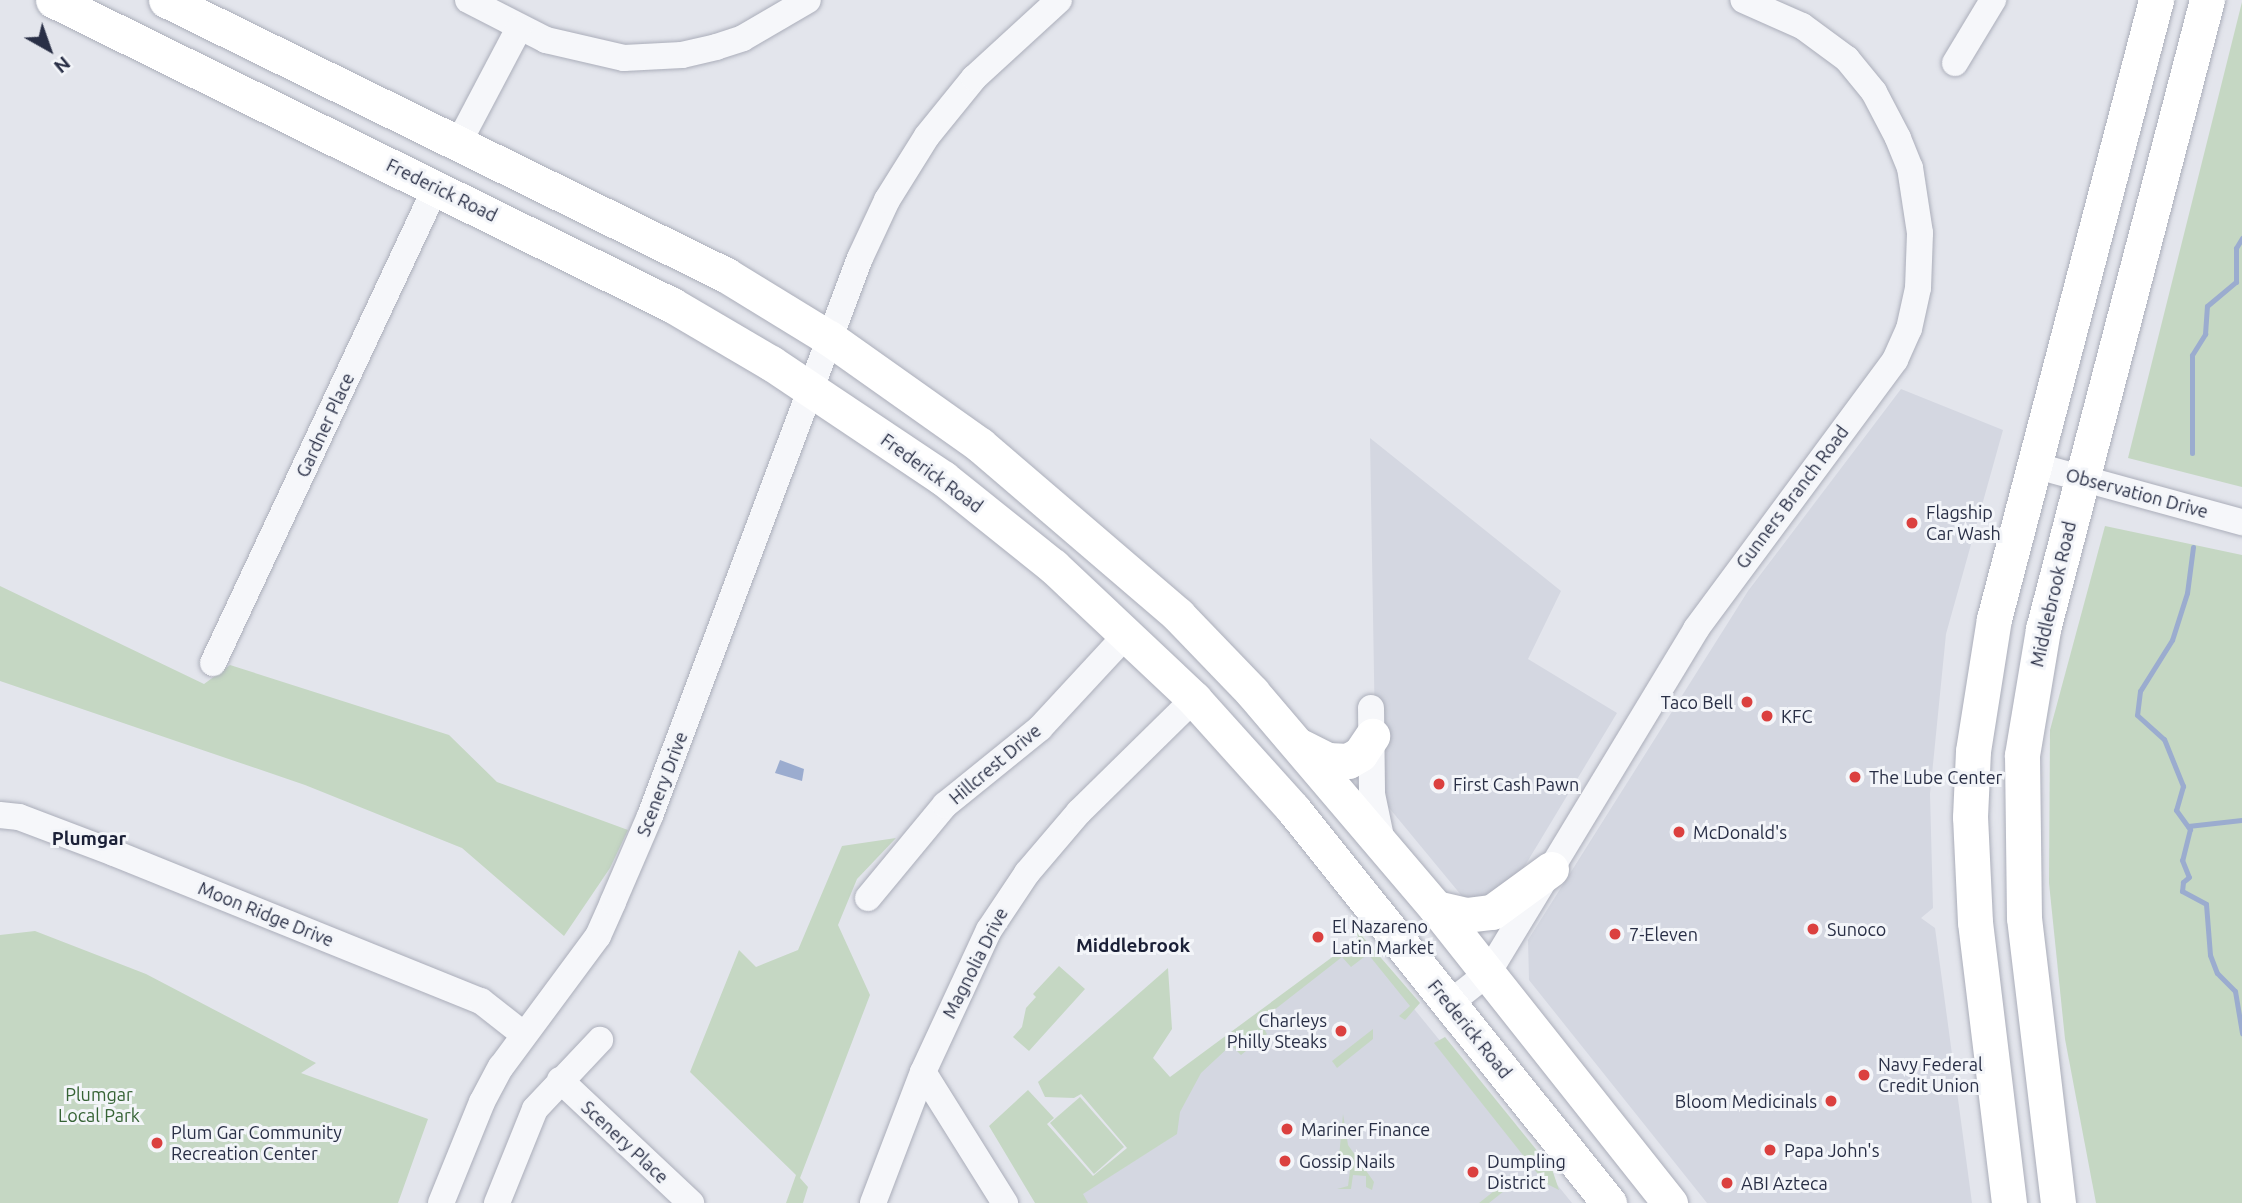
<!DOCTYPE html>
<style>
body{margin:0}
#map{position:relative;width:2242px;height:1203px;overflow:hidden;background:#e3e5ec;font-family:Ubuntu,sans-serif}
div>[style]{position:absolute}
.built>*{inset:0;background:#d4d7e1}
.green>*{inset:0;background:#c5d7c3}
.water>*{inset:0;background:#9baccf}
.stream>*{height:5px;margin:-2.5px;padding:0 2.5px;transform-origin:2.5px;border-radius:2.5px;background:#9baccf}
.roads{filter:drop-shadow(0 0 2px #abaeba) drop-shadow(0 0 2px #abaeba)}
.minor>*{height:26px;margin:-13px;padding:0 13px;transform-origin:13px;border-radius:13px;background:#f6f7fa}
.major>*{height:35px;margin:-17.5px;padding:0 17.5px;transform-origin:17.5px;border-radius:17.5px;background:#fff}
.dots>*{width:19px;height:19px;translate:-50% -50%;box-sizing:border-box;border:4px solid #f3f5f9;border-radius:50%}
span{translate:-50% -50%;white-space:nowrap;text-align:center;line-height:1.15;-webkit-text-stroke:6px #f3f5f9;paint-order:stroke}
.street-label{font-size:18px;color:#292f46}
.poi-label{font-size:18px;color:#292f46}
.left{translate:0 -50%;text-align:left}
.right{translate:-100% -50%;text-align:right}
.park-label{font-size:18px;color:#366335}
.neighbourhood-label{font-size:19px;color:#1b2037;font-weight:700}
.north{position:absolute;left:14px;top:14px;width:70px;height:70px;-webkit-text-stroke:5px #f3f5f9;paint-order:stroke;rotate:140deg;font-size:19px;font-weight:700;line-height:28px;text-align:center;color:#292f46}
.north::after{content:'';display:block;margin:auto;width:24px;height:32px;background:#292f46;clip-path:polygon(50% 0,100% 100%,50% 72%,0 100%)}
</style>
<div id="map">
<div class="built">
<i style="clip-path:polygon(1901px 389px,2003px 430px,1946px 634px,1930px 794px,1933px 908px,1921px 918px,1935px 928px,1972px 1203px,1707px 1203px,1529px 980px,1528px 940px,1748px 591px)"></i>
<i style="clip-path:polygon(1370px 438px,1561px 591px,1528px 659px,1617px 713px,1509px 892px,1466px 901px,1376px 792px)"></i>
<i style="clip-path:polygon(1358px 940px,1572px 1203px,1068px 1203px,1170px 1138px,1168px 1095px)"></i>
</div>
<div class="green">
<i style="clip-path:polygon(2242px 2px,2242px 487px,2128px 458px)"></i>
<i style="clip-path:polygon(2105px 526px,2242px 555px,2242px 1203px,2096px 1203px,2065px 1039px,2049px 883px,2050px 730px)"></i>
<i style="clip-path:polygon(0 586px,204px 684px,230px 665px,449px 735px,497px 782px,628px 830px,610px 868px,564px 936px,462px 848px,305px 785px,0 681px)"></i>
<i style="clip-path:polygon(896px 838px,857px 879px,838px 925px,870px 995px,800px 1178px,808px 1187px,803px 1203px,786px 1203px,796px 1175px,690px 1072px,739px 950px,756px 967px,798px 950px,842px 846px)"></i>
<i style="clip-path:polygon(1356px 929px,1420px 1003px,1405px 1020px,1399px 1016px,1410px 1006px,1368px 954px,1351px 967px,1342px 957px,1260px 1021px,1267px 1034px,1241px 1055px,1231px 1045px,1201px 1073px,1180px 1112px,1177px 1134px,1083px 1194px,1088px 1203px,1035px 1203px,989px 1126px,1028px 1090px,1054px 1118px,1047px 1124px,1093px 1176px,1127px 1148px,1081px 1094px,1074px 1098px,1045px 1097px,1038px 1082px,1168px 968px,1172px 1029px,1153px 1058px,1170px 1077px,1350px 944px,1358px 937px)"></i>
<i style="clip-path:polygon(35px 931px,146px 974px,316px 1063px,301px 1073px,428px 1119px,398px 1203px,0 1203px,0 935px)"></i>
<i style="clip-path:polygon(1059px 966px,1085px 989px,1029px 1051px,1013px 1037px,1022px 1027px,1026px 1008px,1036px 997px,1033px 994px)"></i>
<i style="clip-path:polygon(1373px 1029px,1373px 1039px,1337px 1068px,1332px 1061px)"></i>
<i style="clip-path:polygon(1445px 1037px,1552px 1169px,1559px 1190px,1545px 1183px,1434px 1043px)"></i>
<i style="clip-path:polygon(1080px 1097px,1124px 1147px,1094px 1174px,1050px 1123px)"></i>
<i style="clip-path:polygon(1343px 1114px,1348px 1145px,1374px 1182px,1372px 1190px,1366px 1187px,1366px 1176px,1353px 1175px,1351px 1189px,1337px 1189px,1348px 1186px,1351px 1162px,1339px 1157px)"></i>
<i style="clip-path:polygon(1513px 1176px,1528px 1192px,1514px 1183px,1489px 1203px,1479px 1203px)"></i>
</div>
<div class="water">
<i style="clip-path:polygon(780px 760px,804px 769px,802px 781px,775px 773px)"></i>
</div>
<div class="stream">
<i style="left:2192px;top:453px;width:98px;rotate:-90deg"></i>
<i style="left:2192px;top:355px;width:25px;rotate:-58deg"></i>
<i style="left:2205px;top:334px;width:28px;rotate:-86deg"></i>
<i style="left:2207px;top:306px;width:38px;rotate:-40deg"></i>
<i style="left:2236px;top:282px;width:34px;rotate:-90deg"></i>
<i style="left:2236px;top:248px;width:12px;rotate:-59deg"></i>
<i style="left:2193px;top:547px;width:46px;rotate:97.4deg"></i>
<i style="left:2187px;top:593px;width:49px;rotate:107.7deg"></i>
<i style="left:2172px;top:640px;width:60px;rotate:122.1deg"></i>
<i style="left:2140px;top:691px;width:24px;rotate:97deg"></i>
<i style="left:2137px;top:715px;width:36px;rotate:42deg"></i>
<i style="left:2164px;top:739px;width:51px;rotate:68deg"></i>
<i style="left:2183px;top:786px;width:25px;rotate:106deg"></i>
<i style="left:2176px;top:810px;width:24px;rotate:54deg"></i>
<i style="left:2190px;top:829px;width:32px;rotate:104deg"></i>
<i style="left:2182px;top:860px;width:18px;rotate:68deg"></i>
<i style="left:2189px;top:877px;width:8px;rotate:140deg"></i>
<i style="left:2183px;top:882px;width:9px;rotate:96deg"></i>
<i style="left:2182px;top:891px;width:27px;rotate:28deg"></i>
<i style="left:2206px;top:904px;width:51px;rotate:85.5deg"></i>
<i style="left:2210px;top:955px;width:19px;rotate:69deg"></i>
<i style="left:2217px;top:973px;width:25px;rotate:45deg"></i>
<i style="left:2235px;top:991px;width:43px;rotate:80.5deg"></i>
<i style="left:2188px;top:826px;width:54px;rotate:-6.3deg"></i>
</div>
<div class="roads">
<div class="minor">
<i style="left:468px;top:0;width:88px;rotate:27.1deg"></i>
<i style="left:546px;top:40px;width:80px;rotate:13deg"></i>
<i style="left:624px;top:58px;width:58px;rotate:-3deg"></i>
<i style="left:682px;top:55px;width:35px;rotate:-13deg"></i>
<i style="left:716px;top:47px;width:28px;rotate:-18deg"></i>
<i style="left:743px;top:38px;width:75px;rotate:-30.3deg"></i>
<i style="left:1955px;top:63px;width:74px;rotate:-58.9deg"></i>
<i style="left:459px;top:142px;width:129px;rotate:-62.2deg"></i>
<i style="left:2033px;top:465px;width:217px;rotate:15.3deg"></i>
<i style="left:213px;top:663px;width:526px;rotate:-64.9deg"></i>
<i style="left:1371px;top:708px;width:86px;rotate:89.3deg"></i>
<i style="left:1372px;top:794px;width:49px;rotate:78.2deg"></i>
<i style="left:0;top:815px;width:19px;rotate:6deg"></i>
<i style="left:19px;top:817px;width:102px;rotate:20.8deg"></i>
<i style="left:114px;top:853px;width:396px;rotate:22deg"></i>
<i style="left:481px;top:1001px;width:53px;rotate:38.2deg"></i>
<i style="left:868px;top:898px;width:121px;rotate:-50.4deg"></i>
<i style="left:945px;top:805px;width:122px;rotate:-39deg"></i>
<i style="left:1040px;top:728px;width:128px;rotate:-47.2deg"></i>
<i style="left:1450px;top:1003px;width:48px;rotate:-38.3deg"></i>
<i style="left:1488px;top:973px;width:402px;rotate:-58.8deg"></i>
<i style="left:1696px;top:629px;width:335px;rotate:-53.5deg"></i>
<i style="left:1895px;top:360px;width:34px;rotate:-66deg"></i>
<i style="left:1909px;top:329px;width:42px;rotate:-77.6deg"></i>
<i style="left:1918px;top:288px;width:55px;rotate:-87.9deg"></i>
<i style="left:1920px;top:233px;width:66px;rotate:-98.7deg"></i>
<i style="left:1910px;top:168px;width:32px;rotate:-112deg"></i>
<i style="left:1898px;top:138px;width:52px;rotate:-117.6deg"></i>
<i style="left:1874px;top:92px;width:43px;rotate:-129.3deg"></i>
<i style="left:1847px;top:59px;width:56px;rotate:-143.7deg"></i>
<i style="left:1802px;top:26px;width:64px;rotate:-156.2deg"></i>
<i style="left:923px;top:1072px;width:155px;rotate:58deg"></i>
<i style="left:560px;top:1080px;width:180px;rotate:43.2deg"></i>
<i style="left:441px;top:1203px;width:109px;rotate:-67.9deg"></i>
<i style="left:482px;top:1102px;width:40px;rotate:-62deg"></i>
<i style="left:501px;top:1067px;width:163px;rotate:-53.5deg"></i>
<i style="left:598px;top:936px;width:37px;rotate:-66deg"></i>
<i style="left:613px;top:902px;width:94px;rotate:-66.7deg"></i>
<i style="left:650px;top:816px;width:596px;rotate:-69.38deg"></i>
<i style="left:860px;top:258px;width:64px;rotate:-65deg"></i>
<i style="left:887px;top:200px;width:75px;rotate:-58deg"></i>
<i style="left:927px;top:136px;width:75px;rotate:-51deg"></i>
<i style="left:974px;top:78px;width:115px;rotate:-42.5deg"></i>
<i style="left:497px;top:1203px;width:101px;rotate:-68deg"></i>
<i style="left:535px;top:1109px;width:95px;rotate:-46.7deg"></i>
<i style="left:873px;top:1203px;width:140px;rotate:-69.1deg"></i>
<i style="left:923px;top:1072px;width:157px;rotate:-65.1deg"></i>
<i style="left:989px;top:930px;width:69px;rotate:-56.3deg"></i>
<i style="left:1027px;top:873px;width:80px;rotate:-49.6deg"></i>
<i style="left:1079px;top:812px;width:161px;rotate:-44.5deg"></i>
</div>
<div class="major">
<i style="left:53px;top:0;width:690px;rotate:26.23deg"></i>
<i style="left:672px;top:305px;width:115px;rotate:30.4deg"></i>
<i style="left:771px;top:363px;width:207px;rotate:33.8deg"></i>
<i style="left:943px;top:478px;width:141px;rotate:38.7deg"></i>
<i style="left:1053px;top:566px;width:194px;rotate:43.3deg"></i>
<i style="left:1194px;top:699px;width:148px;rotate:48deg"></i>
<i style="left:1293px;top:809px;width:505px;rotate:51.27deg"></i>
<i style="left:166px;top:0;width:624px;rotate:26.15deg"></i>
<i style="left:726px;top:275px;width:121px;rotate:31.5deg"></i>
<i style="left:829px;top:338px;width:185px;rotate:35.3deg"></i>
<i style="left:980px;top:445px;width:261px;rotate:40.6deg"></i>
<i style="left:1178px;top:615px;width:107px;rotate:46.1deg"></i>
<i style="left:1252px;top:692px;width:284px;rotate:49.6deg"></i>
<i style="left:1436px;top:908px;width:377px;rotate:51.6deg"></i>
<i style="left:1302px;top:747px;width:29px;rotate:27deg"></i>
<i style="left:1328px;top:760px;width:20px;rotate:3deg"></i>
<i style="left:1348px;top:761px;width:14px;rotate:-30deg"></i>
<i style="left:1360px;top:754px;width:22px;rotate:-56deg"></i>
<i style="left:1436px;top:908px;width:31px;rotate:13deg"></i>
<i style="left:1466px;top:915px;width:26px;rotate:-7deg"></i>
<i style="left:1492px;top:912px;width:73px;rotate:-36.1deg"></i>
<i style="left:2009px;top:1203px;width:283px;rotate:-96.9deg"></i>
<i style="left:1975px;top:922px;width:105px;rotate:-92.7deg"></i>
<i style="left:1970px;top:817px;width:66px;rotate:-87.4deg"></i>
<i style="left:1973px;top:751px;width:134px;rotate:-81deg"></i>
<i style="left:1994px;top:619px;width:640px;rotate:-75.33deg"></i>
<i style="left:2058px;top:1203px;width:287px;rotate:-96.8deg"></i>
<i style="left:2024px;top:918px;width:163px;rotate:-90.7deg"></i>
<i style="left:2022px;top:755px;width:128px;rotate:-80.5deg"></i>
<i style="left:2043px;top:629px;width:650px;rotate:-75.39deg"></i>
</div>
</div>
<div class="dots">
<i style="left:1912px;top:523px;background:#db403f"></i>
<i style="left:1747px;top:702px;background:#db403f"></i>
<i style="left:1767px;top:716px;background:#db403f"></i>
<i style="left:1855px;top:777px;background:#db403f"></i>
<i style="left:1439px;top:784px;background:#db403f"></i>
<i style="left:1679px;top:832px;background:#db403f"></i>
<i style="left:1813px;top:929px;background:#db403f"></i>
<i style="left:1615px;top:934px;background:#db403f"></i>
<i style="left:1318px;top:937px;background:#db403f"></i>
<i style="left:1341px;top:1031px;background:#db403f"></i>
<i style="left:1864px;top:1075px;background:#db403f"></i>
<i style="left:1831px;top:1101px;background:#db403f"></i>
<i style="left:1287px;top:1129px;background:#db403f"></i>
<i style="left:157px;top:1143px;background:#db403f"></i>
<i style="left:1770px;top:1150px;background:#db403f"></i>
<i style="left:1285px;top:1161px;background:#db403f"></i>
<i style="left:1473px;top:1172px;background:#db403f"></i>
<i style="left:1727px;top:1183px;background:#db403f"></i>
</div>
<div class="street-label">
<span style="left:442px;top:190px;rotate:26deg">Frederick Road</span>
<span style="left:325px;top:425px;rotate:-65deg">Gardner Place</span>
<span style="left:932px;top:473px;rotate:36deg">Frederick Road</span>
<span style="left:2137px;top:493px;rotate:15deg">Observation Drive</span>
<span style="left:1792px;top:497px;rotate:-53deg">Gunners Branch Road</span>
<span style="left:2053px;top:594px;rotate:-77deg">Middlebrook Road</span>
<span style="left:995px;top:764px;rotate:-40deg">Hillcrest Drive</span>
<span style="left:662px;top:784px;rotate:-69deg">Scenery Drive</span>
<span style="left:266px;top:914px;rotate:22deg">Moon Ridge Drive</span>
<span style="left:975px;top:963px;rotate:-63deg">Magnolia Drive</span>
<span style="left:1470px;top:1029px;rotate:51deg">Frederick Road</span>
<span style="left:625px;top:1142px;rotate:43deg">Scenery Place</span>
</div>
<div class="poi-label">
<span class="left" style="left:1926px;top:523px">Flagship<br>Car Wash</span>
<span class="right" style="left:1733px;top:702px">Taco Bell</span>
<span class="left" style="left:1781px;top:716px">KFC</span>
<span class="left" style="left:1869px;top:777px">The Lube Center</span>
<span class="left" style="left:1453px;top:784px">First Cash Pawn</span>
<span class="left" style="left:1693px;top:832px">McDonald's</span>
<span class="left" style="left:1332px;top:937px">El Nazareno<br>Latin Market</span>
<span class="left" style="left:1827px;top:929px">Sunoco</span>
<span class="left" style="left:1629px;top:934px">7-Eleven</span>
<span class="right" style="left:1327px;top:1031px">Charleys<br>Philly Steaks</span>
<span class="left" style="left:1878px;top:1075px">Navy Federal<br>Credit Union</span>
<span class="right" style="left:1817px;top:1101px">Bloom Medicinals</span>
<span class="left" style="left:1301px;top:1129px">Mariner Finance</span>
<span class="left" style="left:171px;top:1143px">Plum Gar Community<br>Recreation Center</span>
<span class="left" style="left:1784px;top:1150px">Papa John's</span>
<span class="left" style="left:1299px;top:1161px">Gossip Nails</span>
<span class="left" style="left:1487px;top:1172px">Dumpling<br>District</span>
<span class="left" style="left:1741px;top:1183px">ABI Azteca</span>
</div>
<div class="park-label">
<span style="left:99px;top:1105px">Plumgar<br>Local Park</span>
</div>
<div class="neighbourhood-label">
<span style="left:89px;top:839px">Plumgar</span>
<span style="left:1133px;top:946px">Middlebrook</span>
</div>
<div class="north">N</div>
</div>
